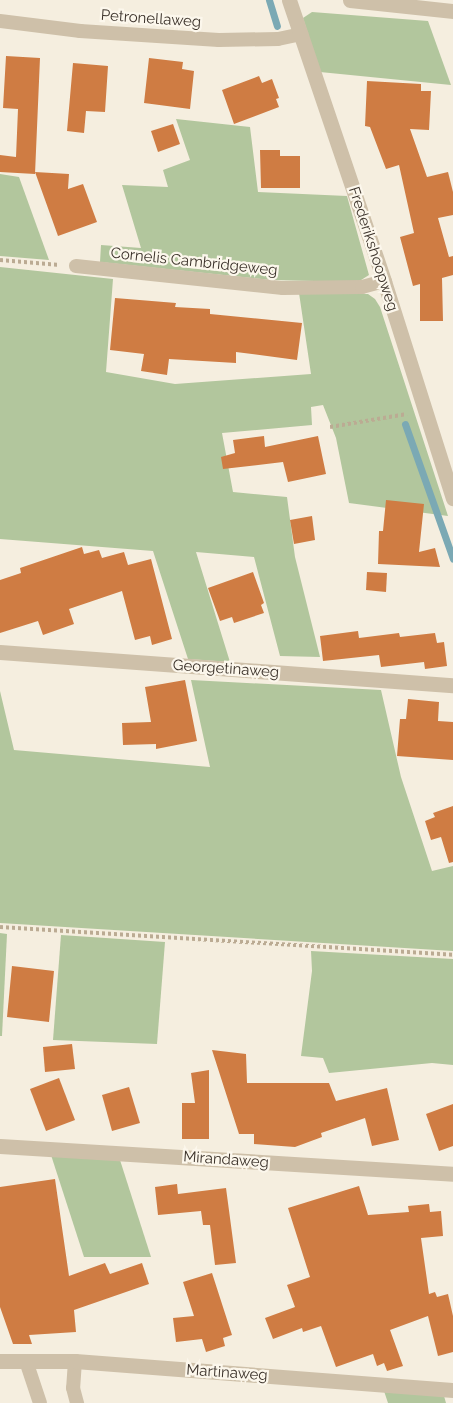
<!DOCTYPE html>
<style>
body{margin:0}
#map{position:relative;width:453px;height:1403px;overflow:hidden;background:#f5eedf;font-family:Raleway,sans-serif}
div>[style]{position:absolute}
.green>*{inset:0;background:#b2c69d}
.stream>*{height:7px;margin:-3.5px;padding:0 3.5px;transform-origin:3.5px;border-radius:3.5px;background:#7ba9b4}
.building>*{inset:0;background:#cf7c43}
.path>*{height:4px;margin-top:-2px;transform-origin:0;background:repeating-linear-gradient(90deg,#bbab93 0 3px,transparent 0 6px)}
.lane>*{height:14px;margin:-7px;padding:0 7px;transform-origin:7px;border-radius:7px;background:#cec0a9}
.street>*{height:15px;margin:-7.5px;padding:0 7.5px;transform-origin:7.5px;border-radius:7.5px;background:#cec0a9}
span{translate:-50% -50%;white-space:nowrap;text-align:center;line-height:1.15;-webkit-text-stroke:4.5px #fcf7ec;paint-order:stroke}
.street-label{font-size:15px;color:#3b322a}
</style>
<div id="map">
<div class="green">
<i style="clip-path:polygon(312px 12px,428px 21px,451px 85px,320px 72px,303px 18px)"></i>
<i style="clip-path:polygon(176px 119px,250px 127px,258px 192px,347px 196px,369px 275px,358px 282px,271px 280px,100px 262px,101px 245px,141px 248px,122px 185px,168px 187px,163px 170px,190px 160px)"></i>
<i style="clip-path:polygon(0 174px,19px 177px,49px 260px,0 256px)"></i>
<i style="clip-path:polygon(0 267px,113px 279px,106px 372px,175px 384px,311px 374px,299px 293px,368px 294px,375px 299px,380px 307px,448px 516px,349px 503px,336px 438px,323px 405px,311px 407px,312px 425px,222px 433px,233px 492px,287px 497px,295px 557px,320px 657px,280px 656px,254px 557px,196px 552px,230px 662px,188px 659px,153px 551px,0 539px)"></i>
<i style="clip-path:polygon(191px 680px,381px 690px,401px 777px,432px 871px,453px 866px,453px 951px,0 923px,0 691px,14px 750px,210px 767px)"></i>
<i style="clip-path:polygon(0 933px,7px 934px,2px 1036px,0 1036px)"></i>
<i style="clip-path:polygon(61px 935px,165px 942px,157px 1044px,53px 1040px)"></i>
<i style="clip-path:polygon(311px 951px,453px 959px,453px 1065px,432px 1063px,329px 1073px,323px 1058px,301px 1056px,312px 971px)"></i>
<i style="clip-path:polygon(51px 1155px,120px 1160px,151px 1257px,84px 1257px)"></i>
<i style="clip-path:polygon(384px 1391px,444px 1396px,446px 1403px,388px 1403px)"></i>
</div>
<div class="stream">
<i style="left:269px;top:0;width:27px;rotate:73deg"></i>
<i style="left:405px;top:424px;width:143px;rotate:70.4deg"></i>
</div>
<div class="building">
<i style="clip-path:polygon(6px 56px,40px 58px,35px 174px,0 172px,0 155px,16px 157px,18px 109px,3px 108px)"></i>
<i style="clip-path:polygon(149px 58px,183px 62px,182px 69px,194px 71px,190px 109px,144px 103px)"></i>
<i style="clip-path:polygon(73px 63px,108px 66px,105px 112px,86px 111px,84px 133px,67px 131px)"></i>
<i style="clip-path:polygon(259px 76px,262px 83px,272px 79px,279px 98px,276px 99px,279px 107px,234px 124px,222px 90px)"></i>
<i style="clip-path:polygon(367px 81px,421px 84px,421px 91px,431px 91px,429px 130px,410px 129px,427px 177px,448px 172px,453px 192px,453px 215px,438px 218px,449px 257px,453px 256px,453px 275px,442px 278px,443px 321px,420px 321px,420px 284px,413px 286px,400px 237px,414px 233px,399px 165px,386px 169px,370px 127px,365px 126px)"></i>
<i style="clip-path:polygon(173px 124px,180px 144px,158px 152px,151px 131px)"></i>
<i style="clip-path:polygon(260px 150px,280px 150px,280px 156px,300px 156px,300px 188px,261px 188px)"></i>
<i style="clip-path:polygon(35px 172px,69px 174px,68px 189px,83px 184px,97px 222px,58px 236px)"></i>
<i style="clip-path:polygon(115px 298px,176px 303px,175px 307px,210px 309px,210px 314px,302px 323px,297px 360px,236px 352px,236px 363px,169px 359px,167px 375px,141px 371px,144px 354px,110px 350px)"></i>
<i style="clip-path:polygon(264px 436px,265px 447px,318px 436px,326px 474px,288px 482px,283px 462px,223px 469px,221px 457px,235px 453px,233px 440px)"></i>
<i style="clip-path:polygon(386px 500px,424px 504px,419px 552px,435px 548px,440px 567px,378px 564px,379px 531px,383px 531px)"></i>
<i style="clip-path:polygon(312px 516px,315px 540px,294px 544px,290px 520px)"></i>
<i style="clip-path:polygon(82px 547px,84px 554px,99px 550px,102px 558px,124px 552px,128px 565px,151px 559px,172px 639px,152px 645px,150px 636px,135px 640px,122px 591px,69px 609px,74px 624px,43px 635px,38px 621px,0 633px,0 580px,21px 573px,20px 568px)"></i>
<i style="clip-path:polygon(253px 572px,264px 603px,261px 605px,264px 613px,234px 623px,232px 617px,220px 621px,208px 588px)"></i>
<i style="clip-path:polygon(367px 572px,387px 573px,386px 592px,366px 590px)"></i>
<i style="clip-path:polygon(358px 631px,359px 638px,399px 633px,400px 637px,435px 633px,437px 643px,444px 642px,447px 666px,425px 669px,424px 662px,381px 667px,379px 655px,323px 661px,320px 636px)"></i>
<i style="clip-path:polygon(185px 680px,197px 741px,156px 749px,156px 744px,123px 745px,122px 723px,151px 722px,145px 687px)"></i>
<i style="clip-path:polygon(408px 699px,439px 702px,438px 721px,453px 722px,453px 760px,397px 756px,400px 719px,406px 719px)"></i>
<i style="clip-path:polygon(453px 806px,453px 862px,449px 863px,441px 837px,431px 840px,425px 821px,435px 817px,433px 813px)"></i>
<i style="clip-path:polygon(12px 966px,54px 971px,49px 1022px,7px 1017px)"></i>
<i style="clip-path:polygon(72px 1044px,75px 1069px,45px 1072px,43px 1047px)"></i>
<i style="clip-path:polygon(212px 1050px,246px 1054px,247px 1083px,329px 1083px,336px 1101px,387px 1088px,399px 1140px,372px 1146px,365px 1118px,321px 1133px,322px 1137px,295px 1147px,254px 1144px,254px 1134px,239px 1134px)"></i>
<i style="clip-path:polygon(209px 1070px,209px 1139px,182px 1139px,182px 1103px,195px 1103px,191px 1073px)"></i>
<i style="clip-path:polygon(59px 1078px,75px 1120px,46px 1131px,30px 1089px)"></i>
<i style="clip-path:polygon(129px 1087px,140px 1123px,112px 1131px,102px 1095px)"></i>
<i style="clip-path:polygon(453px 1104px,453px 1146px,439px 1151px,426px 1114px)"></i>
<i style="clip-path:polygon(55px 1179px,69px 1276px,105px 1263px,110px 1274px,142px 1263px,149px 1284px,74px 1310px,76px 1332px,29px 1335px,32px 1344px,13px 1344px,0 1307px,0 1187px)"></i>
<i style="clip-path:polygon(177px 1184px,178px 1194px,226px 1188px,236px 1263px,215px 1265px,210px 1225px,203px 1225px,201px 1211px,158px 1215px,155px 1187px)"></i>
<i style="clip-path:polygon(359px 1186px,368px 1215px,409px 1212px,408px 1206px,429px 1204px,430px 1212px,441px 1211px,443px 1236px,421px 1238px,429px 1294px,435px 1292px,437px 1297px,448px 1294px,453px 1316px,453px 1352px,438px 1356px,428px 1316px,390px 1330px,403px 1366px,387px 1371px,384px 1363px,377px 1366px,373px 1354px,336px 1367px,321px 1326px,303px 1332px,302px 1328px,273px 1339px,265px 1318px,295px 1307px,287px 1285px,310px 1277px,288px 1208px)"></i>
<i style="clip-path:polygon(212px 1273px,232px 1335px,223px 1338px,225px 1346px,206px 1352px,202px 1339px,176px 1342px,173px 1318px,194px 1316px,183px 1282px)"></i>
</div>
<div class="path">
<i style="left:0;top:260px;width:60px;rotate:4.8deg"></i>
<i style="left:330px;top:427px;width:78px;rotate:-9.6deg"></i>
<i style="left:0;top:927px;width:454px;rotate:3.5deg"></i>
</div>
<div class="lane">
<i style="left:0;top:21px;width:81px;rotate:7.1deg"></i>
<i style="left:80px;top:31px;width:139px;rotate:3.7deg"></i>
<i style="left:219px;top:40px;width:59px;rotate:-1deg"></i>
<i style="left:278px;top:39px;width:24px;rotate:-12deg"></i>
<i style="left:76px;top:266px;width:208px;rotate:6.1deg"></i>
<i style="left:283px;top:288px;width:79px;rotate:-0.7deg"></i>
<i style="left:362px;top:287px;width:23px;rotate:-15deg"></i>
<i style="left:26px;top:1361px;width:44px;rotate:71.6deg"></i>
<i style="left:75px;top:1361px;width:27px;rotate:94deg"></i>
<i style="left:73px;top:1388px;width:16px;rotate:75deg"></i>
</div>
<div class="street">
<i style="left:289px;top:0;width:297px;rotate:71.3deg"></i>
<i style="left:384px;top:281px;width:228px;rotate:72.4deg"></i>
<i style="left:350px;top:0;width:104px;rotate:6.1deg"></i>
<i style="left:0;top:652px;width:454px;rotate:4.2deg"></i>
<i style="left:0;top:1146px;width:454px;rotate:3.5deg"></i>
<i style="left:0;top:1361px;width:75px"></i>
<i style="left:75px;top:1361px;width:379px;rotate:4.4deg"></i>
</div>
<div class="street-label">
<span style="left:151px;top:19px;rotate:4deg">Petronellaweg</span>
<span style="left:373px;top:249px;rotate:72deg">Frederikshoopweg</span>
<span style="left:194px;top:262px;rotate:6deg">Cornelis Cambridgeweg</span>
<span style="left:226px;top:669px;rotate:4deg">Georgetinaweg</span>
<span style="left:226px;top:1160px;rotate:4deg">Mirandaweg</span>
<span style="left:227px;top:1373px;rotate:4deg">Martinaweg</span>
</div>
</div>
